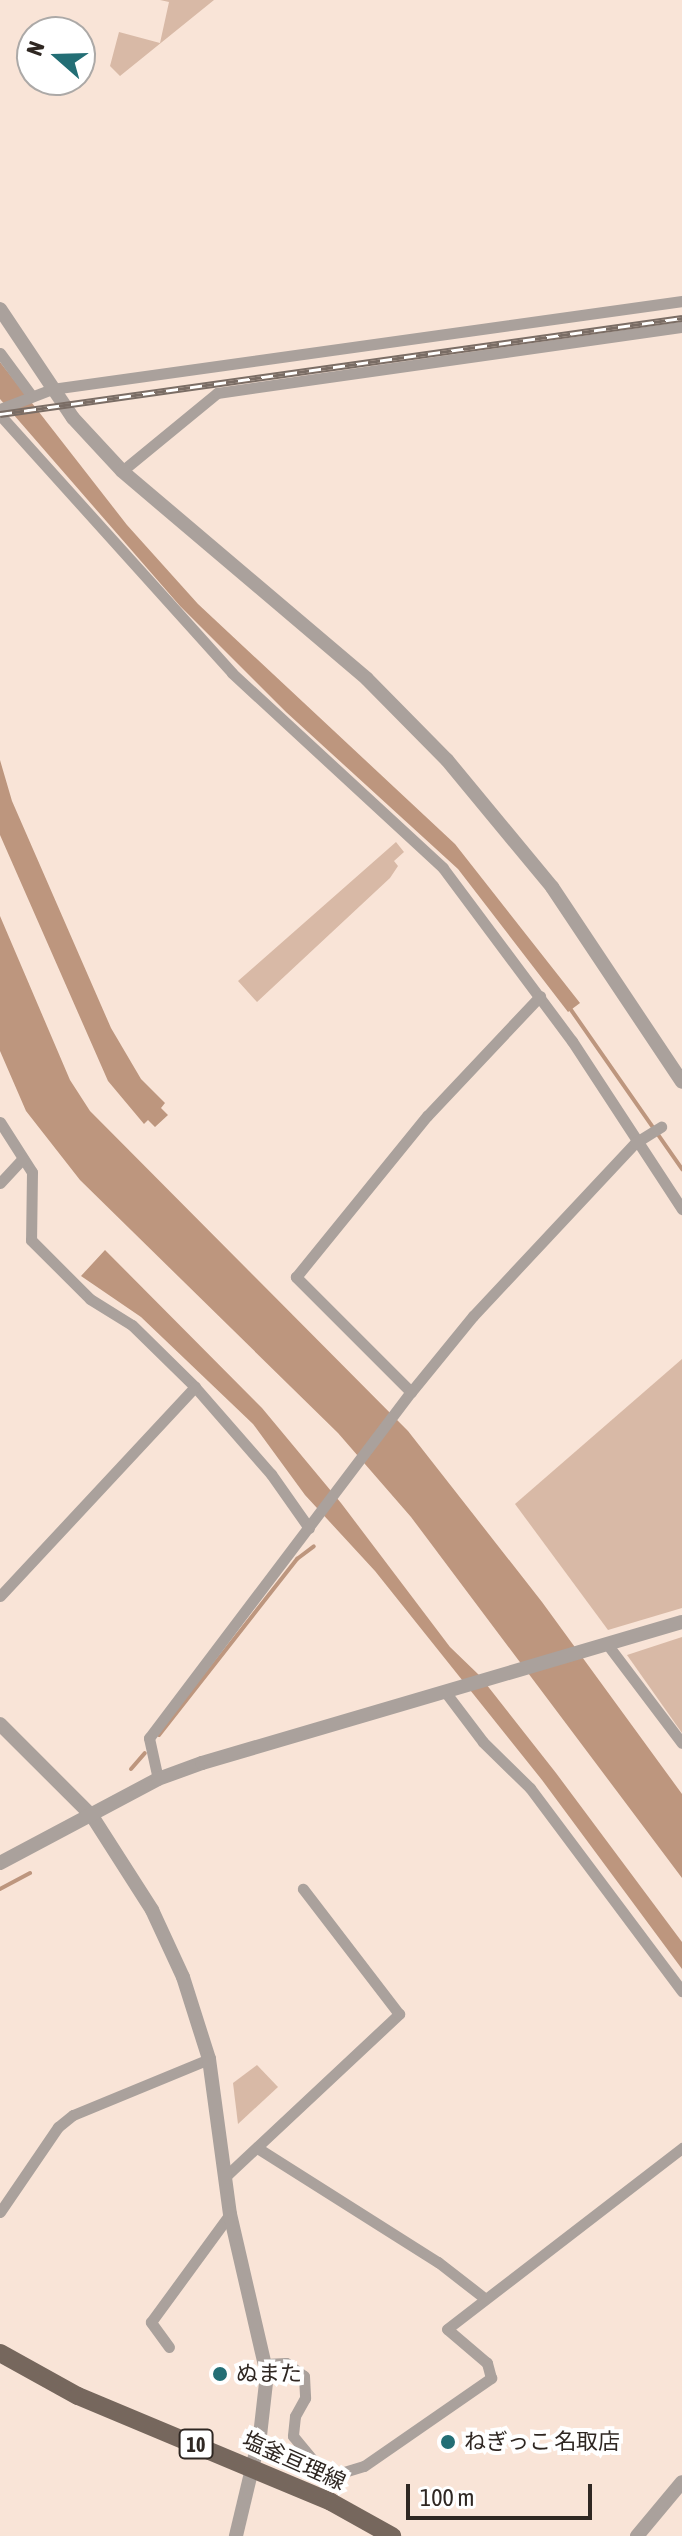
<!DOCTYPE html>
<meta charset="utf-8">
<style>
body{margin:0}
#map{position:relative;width:682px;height:2536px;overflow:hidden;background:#f9e4d7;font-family:"Asap Condensed","Noto Sans JP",sans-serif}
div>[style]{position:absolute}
.green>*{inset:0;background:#d8b9a6}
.water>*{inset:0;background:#bd967e}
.stream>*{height:4px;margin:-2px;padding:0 2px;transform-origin:2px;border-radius:2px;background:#bd967e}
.minor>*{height:11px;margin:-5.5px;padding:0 5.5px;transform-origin:5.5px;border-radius:5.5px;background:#aaa19c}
.tertiary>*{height:14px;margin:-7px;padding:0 7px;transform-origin:7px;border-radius:7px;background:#aaa19c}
.primary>*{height:18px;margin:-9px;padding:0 9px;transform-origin:9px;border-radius:9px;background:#76675d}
.rail>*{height:7px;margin-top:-3.5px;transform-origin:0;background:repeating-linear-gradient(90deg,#fff 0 12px,#7a6d65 0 24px);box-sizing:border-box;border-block:2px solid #7a6d65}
.dots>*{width:22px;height:22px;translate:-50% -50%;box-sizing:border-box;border:4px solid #fff;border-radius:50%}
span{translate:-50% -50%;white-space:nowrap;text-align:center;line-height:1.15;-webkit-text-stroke:8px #fff;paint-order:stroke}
.shield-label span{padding:2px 6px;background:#fff;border:2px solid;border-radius:6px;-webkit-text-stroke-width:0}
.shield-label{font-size:20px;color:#2f2722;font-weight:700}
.poi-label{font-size:22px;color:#2f2722}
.left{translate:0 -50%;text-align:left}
.street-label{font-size:22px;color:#2f2722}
.north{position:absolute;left:16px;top:16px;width:80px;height:80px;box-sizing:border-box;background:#fff;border:2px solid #aca9a7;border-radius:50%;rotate:290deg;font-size:22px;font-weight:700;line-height:32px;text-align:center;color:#2f2722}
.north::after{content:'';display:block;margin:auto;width:28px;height:36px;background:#236e75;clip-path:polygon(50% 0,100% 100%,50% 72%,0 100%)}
.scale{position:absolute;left:406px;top:2484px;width:186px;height:36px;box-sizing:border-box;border:4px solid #2f2722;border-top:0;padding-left:10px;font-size:24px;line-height:28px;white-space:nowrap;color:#2f2722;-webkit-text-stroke:6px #fff;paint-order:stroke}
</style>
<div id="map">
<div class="green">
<i style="clip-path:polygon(160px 0,214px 0,120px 76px,110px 66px,119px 32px,160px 43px,169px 2px)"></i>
<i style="clip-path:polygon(396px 842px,404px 852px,394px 861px,398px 866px,390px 878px,257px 1002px,238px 981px)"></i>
<i style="clip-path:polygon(682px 1359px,682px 1608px,608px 1630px,515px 1504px)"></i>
<i style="clip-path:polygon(682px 1637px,682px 1733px,627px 1655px)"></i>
<i style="clip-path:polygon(257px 2065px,278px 2087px,238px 2124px,233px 2083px)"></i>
</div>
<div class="water">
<i style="clip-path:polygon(0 362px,127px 525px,198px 604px,455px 844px,580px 1003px,568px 1012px,458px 869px,286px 712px,180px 606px,0 399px)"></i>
<i style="clip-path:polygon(0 760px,12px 801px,111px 1028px,141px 1079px,165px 1103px,161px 1108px,168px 1115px,155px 1127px,148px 1120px,144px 1124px,108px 1081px,0 835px)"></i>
<i style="clip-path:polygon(0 916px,70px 1080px,90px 1111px,408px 1431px,542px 1602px,682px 1794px,682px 1878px,411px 1517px,338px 1433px,80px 1180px,26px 1111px,0 1051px)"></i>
<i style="clip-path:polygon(105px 1250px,262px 1408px,341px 1503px,450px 1647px,479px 1675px,556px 1773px,682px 1942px,682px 1969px,542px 1780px,375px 1571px,305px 1495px,253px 1424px,141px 1317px,81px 1276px)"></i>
</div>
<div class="stream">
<i style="left:569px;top:1007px;width:198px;rotate:55.1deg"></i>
<i style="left:159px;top:1735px;width:224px;rotate:-51.9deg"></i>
<i style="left:297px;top:1559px;width:21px;rotate:-37deg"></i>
<i style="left:131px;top:1769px;width:21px;rotate:-49deg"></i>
<i style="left:0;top:1889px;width:34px;rotate:-28deg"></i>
</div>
<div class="minor">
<i style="left:0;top:353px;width:52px;rotate:53.6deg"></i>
<i style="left:0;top:409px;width:56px;rotate:-21deg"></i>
<i style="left:52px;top:389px;width:636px;rotate:-7.95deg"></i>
<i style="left:0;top:415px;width:347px;rotate:48deg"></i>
<i style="left:232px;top:673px;width:287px;rotate:42.7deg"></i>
<i style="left:443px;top:868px;width:216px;rotate:53.3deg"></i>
<i style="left:572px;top:1041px;width:201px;rotate:56.8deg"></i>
<i style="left:122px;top:471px;width:123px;rotate:-39.4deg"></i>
<i style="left:217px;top:393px;width:470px;rotate:-8.1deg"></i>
<i style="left:0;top:1122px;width:59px;rotate:57.4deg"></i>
<i style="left:32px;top:1172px;width:68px;rotate:90.8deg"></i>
<i style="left:31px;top:1240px;width:83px;rotate:45deg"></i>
<i style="left:90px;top:1299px;width:49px;rotate:31.8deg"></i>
<i style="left:132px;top:1325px;width:88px;rotate:44.5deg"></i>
<i style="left:195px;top:1387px;width:116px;rotate:48.9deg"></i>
<i style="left:271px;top:1474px;width:66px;rotate:54.9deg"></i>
<i style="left:0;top:1183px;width:33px;rotate:-47deg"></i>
<i style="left:411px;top:1392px;width:163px;rotate:-135deg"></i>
<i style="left:296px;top:1277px;width:208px;rotate:-50.9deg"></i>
<i style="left:427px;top:1116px;width:165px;rotate:-46.7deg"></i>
<i style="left:0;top:1596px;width:286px;rotate:-47deg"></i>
<i style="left:607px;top:1644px;width:124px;rotate:52.9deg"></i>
<i style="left:446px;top:1693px;width:61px;rotate:52.9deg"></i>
<i style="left:483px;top:1742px;width:66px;rotate:44.4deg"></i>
<i style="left:530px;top:1788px;width:254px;rotate:53.2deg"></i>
<i style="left:158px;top:1779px;width:42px;rotate:-102.4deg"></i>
<i style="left:149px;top:1738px;width:434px;rotate:-52.9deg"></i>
<i style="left:411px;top:1392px;width:98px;rotate:-50.8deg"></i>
<i style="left:473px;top:1316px;width:237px;rotate:-46.9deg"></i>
<i style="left:635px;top:1143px;width:31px;rotate:-32deg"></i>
<i style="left:259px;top:2149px;width:212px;rotate:32.3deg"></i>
<i style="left:438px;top:2262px;width:57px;rotate:37.9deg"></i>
<i style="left:227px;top:2175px;width:236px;rotate:-43.1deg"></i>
<i style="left:399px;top:2014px;width:158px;rotate:-127.5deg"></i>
<i style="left:0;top:2212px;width:103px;rotate:-55.7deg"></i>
<i style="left:58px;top:2127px;width:19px;rotate:-39deg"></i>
<i style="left:73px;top:2115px;width:147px;rotate:-22.4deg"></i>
<i style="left:169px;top:2347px;width:31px;rotate:-126deg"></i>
<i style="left:151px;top:2322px;width:134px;rotate:-53.8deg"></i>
<i style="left:265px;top:2364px;width:21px;rotate:-3deg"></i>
<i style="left:286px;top:2363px;width:22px;rotate:36deg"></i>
<i style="left:304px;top:2376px;width:22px;rotate:87deg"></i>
<i style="left:305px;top:2398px;width:21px;rotate:119deg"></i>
<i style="left:295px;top:2416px;width:20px;rotate:96deg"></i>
<i style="left:293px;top:2436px;width:45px;rotate:50.4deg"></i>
<i style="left:322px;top:2471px;width:13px;rotate:18deg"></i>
<i style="left:334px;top:2475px;width:31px;rotate:-17deg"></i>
<i style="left:364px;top:2466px;width:155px;rotate:-34.7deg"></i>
<i style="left:491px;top:2378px;width:16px;rotate:-105deg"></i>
<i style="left:487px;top:2363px;width:52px;rotate:-139.6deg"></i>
<i style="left:447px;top:2329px;width:297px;rotate:-37.6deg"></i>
</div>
<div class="tertiary">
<i style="left:0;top:309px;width:131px;rotate:56.2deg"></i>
<i style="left:73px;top:418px;width:72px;rotate:47.2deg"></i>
<i style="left:122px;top:471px;width:321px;rotate:40.3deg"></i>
<i style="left:367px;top:679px;width:114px;rotate:45.4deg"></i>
<i style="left:447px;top:760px;width:165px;rotate:50.4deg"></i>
<i style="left:552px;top:887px;width:234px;rotate:56.3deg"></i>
<i style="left:0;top:1724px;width:130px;rotate:45deg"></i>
<i style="left:92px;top:1816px;width:112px;rotate:57.4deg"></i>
<i style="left:152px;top:1910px;width:74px;rotate:65.2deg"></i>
<i style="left:183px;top:1977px;width:86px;rotate:72.4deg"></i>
<i style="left:209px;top:2059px;width:156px;rotate:82.3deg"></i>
<i style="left:230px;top:2214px;width:164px;rotate:77deg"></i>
<i style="left:267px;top:2374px;width:61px;rotate:96.5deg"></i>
<i style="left:260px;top:2435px;width:104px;rotate:103.4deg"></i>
<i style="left:0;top:1863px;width:179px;rotate:-28deg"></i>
<i style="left:158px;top:1779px;width:47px;rotate:-20deg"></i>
<i style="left:202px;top:1763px;width:500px;rotate:-16.37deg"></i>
<i style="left:637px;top:2536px;width:70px;rotate:-50.2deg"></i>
</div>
<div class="primary">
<i style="left:0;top:2353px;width:89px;rotate:28.9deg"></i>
<i style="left:78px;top:2396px;width:274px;rotate:22.7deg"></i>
<i style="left:331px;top:2502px;width:70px;rotate:29.1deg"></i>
</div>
<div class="rail">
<i style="left:0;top:414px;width:689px;rotate:-8.01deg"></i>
</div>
<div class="dots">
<i style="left:220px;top:2374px;background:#236e75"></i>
<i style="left:448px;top:2442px;background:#236e75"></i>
</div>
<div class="shield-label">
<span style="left:196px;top:2444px">10</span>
</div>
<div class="poi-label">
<span class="left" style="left:236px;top:2374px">ぬまた</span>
<span class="left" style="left:464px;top:2442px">ねぎっこ 名取店</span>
</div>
<div class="street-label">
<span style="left:294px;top:2461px;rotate:24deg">塩釜亘理線</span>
</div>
<div class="north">N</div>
<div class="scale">100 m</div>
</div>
